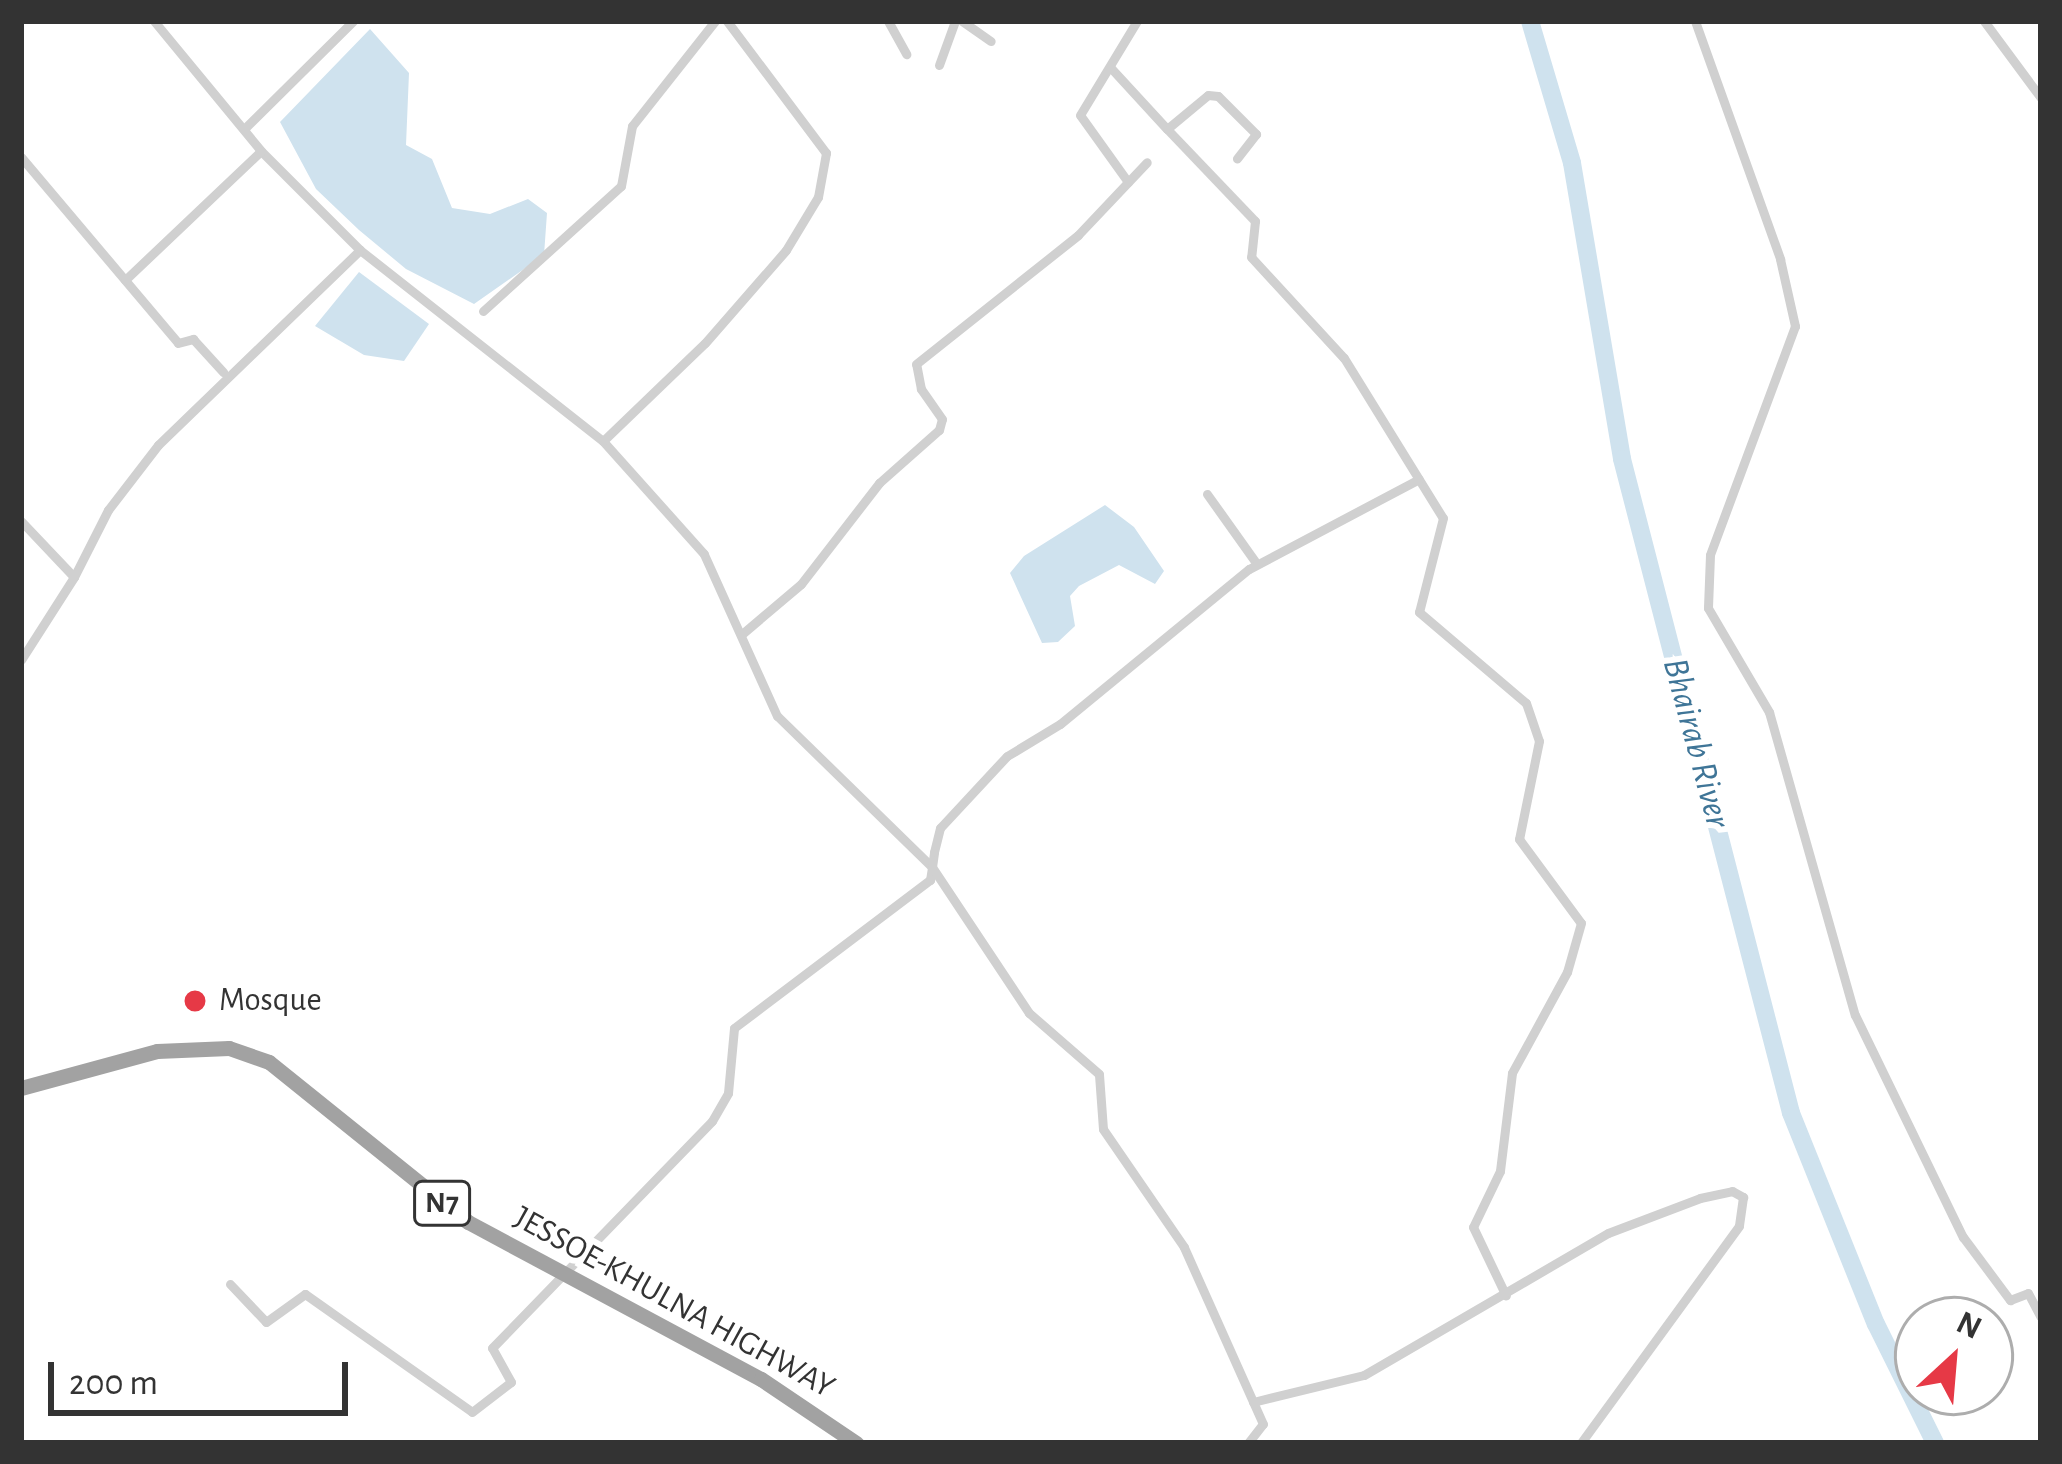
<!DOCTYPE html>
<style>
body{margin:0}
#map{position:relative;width:2062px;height:1464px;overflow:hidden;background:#fff;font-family:"Alegreya Sans",sans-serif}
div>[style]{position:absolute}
.water>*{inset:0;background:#cfe2ee}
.river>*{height:18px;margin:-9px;padding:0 9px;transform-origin:9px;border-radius:9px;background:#cfe2ee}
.minor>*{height:9px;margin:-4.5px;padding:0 4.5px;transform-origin:4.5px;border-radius:4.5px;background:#d0d0d0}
.trunk>*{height:15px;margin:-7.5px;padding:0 7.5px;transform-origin:7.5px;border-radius:7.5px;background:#a2a2a2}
.dots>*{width:33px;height:33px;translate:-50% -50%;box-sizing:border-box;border:6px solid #fff;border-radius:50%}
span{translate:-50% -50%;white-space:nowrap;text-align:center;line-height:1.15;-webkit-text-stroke:12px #fff;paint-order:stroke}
.shield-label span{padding:3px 9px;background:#fff;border:3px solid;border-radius:9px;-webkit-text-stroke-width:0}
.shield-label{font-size:30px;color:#333;font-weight:700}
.poi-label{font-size:33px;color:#333}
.left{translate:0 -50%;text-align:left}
.street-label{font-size:33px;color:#333}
.water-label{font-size:36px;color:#3f7597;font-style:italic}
.frame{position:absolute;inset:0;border:24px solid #333;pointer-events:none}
.north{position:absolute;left:1894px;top:1296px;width:120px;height:120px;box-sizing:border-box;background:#fff;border:3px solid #adadad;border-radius:50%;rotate:26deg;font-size:33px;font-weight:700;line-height:48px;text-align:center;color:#333}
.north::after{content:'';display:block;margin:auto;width:42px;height:54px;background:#e63946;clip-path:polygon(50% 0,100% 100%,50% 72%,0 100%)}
.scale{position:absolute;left:48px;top:1362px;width:300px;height:54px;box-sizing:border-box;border:6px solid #333;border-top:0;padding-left:15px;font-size:36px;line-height:42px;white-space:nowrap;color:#333;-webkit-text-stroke:9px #fff;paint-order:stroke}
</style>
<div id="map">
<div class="water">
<i style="clip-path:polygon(370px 29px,409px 73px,406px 145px,432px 159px,452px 208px,490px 214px,528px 199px,547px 213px,544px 255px,474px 304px,406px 269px,359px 230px,316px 189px,280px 122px)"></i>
<i style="clip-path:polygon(359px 272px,429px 324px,404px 361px,364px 355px,315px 326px)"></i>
<i style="clip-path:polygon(1105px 505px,1134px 527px,1164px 571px,1155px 584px,1119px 565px,1079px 586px,1070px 596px,1075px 626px,1058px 642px,1042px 643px,1010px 573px,1024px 556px)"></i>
</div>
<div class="river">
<i style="left:1530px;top:21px;width:148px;rotate:73.5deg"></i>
<i style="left:1572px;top:163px;width:300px;rotate:80.4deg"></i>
<i style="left:1622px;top:459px;width:675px;rotate:75.51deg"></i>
<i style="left:1791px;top:1113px;width:227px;rotate:68.1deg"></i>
<i style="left:1876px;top:1324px;width:133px;rotate:63.6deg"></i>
</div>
<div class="minor">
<i style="left:154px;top:21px;width:168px;rotate:50.5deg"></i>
<i style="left:261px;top:151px;width:140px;rotate:45deg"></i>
<i style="left:360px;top:250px;width:309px;rotate:38.2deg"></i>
<i style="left:888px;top:21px;width:38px;rotate:61deg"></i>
<i style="left:962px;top:21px;width:35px;rotate:35deg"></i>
<i style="left:1695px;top:21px;width:253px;rotate:70.3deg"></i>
<i style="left:1780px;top:259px;width:69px;rotate:77.4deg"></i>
<i style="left:1795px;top:326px;width:244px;rotate:110.4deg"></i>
<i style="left:1710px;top:555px;width:53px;rotate:92.2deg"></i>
<i style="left:1708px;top:608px;width:121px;rotate:59.6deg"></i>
<i style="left:1769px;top:712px;width:315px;rotate:74.2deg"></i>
<i style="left:1855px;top:1015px;width:247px;rotate:64.1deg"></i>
<i style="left:1963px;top:1237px;width:79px;rotate:53.3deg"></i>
<i style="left:2010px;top:1300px;width:19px;rotate:-21deg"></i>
<i style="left:2028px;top:1293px;width:27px;rotate:62deg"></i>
<i style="left:1984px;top:21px;width:96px;rotate:53.5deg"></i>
<i style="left:939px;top:65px;width:47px;rotate:-70deg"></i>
<i style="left:1110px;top:67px;width:84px;rotate:47.4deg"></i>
<i style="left:1167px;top:129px;width:53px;rotate:-39.7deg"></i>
<i style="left:1208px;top:95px;width:10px;rotate:6deg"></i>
<i style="left:1218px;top:96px;width:54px;rotate:45deg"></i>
<i style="left:1256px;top:134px;width:31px;rotate:128deg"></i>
<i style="left:246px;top:127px;width:151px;rotate:-44.7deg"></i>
<i style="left:1168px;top:130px;width:126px;rotate:46.3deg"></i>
<i style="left:1255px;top:221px;width:36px;rotate:96deg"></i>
<i style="left:1251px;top:257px;width:137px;rotate:47.4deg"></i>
<i style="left:1344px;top:358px;width:188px;rotate:58.3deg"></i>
<i style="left:1443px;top:518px;width:97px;rotate:104.3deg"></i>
<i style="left:1419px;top:612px;width:140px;rotate:40.4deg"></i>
<i style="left:1526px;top:703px;width:40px;rotate:71.1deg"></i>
<i style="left:1539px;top:741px;width:100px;rotate:101.5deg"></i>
<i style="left:1519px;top:839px;width:104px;rotate:53.6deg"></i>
<i style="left:1581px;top:923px;width:51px;rotate:105.9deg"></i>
<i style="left:1567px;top:972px;width:115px;rotate:118.6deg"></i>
<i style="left:1512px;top:1073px;width:99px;rotate:97deg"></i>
<i style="left:1500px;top:1171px;width:62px;rotate:115.7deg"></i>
<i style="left:1473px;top:1227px;width:76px;rotate:64.4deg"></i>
<i style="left:21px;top:157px;width:243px;rotate:49.8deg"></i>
<i style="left:178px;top:343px;width:16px;rotate:-15deg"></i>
<i style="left:193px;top:339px;width:45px;rotate:47.7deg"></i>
<i style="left:1128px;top:182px;width:82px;rotate:-125.6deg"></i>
<i style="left:1080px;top:115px;width:110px;rotate:-58.8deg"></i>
<i style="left:125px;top:280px;width:187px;rotate:-43.5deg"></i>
<i style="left:483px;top:311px;width:186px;rotate:-42.2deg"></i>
<i style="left:621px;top:186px;width:61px;rotate:-79.6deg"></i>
<i style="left:632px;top:126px;width:134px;rotate:-51.7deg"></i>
<i style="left:1207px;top:494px;width:86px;rotate:54.5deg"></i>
<i style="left:21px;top:521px;width:77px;rotate:46.6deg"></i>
<i style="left:74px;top:577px;width:98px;rotate:122.6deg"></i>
<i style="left:74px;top:577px;width:75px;rotate:-63.1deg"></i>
<i style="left:108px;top:510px;width:82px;rotate:-52.4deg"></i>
<i style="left:158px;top:445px;width:281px;rotate:-44deg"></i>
<i style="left:742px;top:634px;width:77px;rotate:-40.3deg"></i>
<i style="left:801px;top:584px;width:128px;rotate:-52.3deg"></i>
<i style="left:879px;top:483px;width:80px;rotate:-41.5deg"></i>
<i style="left:939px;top:430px;width:11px;rotate:-75deg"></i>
<i style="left:942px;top:419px;width:37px;rotate:-125deg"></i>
<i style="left:921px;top:389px;width:25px;rotate:-101deg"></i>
<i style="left:916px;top:364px;width:207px;rotate:-38.5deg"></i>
<i style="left:1078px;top:235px;width:100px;rotate:-46.6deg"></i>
<i style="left:230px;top:1284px;width:52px;rotate:46.5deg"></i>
<i style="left:266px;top:1322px;width:48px;rotate:-35.7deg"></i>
<i style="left:305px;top:1294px;width:204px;rotate:35.2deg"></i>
<i style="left:472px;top:1412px;width:49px;rotate:-37.6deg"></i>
<i style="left:511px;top:1382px;width:39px;rotate:-119deg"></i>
<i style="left:492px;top:1348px;width:316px;rotate:-45.9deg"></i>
<i style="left:712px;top:1121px;width:32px;rotate:-60deg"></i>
<i style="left:728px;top:1093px;width:65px;rotate:-84.7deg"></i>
<i style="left:734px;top:1028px;width:246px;rotate:-37.1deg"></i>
<i style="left:930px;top:880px;width:13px;rotate:-81deg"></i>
<i style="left:932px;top:867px;width:216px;rotate:-135.7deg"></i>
<i style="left:777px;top:716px;width:178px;rotate:-114.3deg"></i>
<i style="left:704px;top:554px;width:152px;rotate:-131.8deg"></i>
<i style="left:603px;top:441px;width:141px;rotate:-43.9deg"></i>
<i style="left:705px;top:343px;width:123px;rotate:-48.9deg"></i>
<i style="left:786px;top:250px;width:62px;rotate:-58.9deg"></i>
<i style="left:818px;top:197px;width:45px;rotate:-79.7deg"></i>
<i style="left:826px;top:153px;width:165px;rotate:-126.9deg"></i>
<i style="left:1253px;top:1402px;width:114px;rotate:-13.7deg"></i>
<i style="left:1364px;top:1375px;width:282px;rotate:-30.2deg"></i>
<i style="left:1608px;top:1233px;width:98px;rotate:-20.8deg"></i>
<i style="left:1700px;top:1198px;width:33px;rotate:-12deg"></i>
<i style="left:1732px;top:1191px;width:13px;rotate:29deg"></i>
<i style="left:1743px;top:1197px;width:29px;rotate:98deg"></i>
<i style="left:1739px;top:1226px;width:268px;rotate:126.1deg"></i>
<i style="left:1248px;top:1443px;width:24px;rotate:-52deg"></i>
<i style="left:1263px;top:1424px;width:194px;rotate:-114.1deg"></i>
<i style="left:1184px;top:1247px;width:143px;rotate:-124.5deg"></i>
<i style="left:1103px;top:1129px;width:55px;rotate:-94.2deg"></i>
<i style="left:1099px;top:1074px;width:93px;rotate:-138.9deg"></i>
<i style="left:1029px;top:1013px;width:175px;rotate:-123.6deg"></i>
<i style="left:932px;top:867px;width:15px;rotate:-82deg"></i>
<i style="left:934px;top:852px;width:25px;rotate:-76deg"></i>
<i style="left:940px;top:828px;width:98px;rotate:-47.1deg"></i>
<i style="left:1007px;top:756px;width:62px;rotate:-31.1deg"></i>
<i style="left:1060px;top:724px;width:244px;rotate:-39.4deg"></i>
<i style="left:1249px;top:569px;width:192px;rotate:-27.9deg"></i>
</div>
<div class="trunk">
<i style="left:21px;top:1088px;width:141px;rotate:-15.2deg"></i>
<i style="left:157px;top:1051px;width:72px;rotate:-2.4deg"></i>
<i style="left:229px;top:1048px;width:42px;rotate:19.3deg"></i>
<i style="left:269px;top:1062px;width:255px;rotate:38.8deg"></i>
<i style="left:468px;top:1222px;width:332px;rotate:28.2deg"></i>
<i style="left:761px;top:1379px;width:115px;rotate:34deg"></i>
</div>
<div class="dots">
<i style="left:195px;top:1001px;background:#e63946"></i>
</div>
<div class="shield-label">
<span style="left:442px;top:1203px">N7</span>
</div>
<div class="poi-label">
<span class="left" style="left:219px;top:1001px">Mosque</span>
</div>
<div class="street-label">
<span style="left:674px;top:1303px;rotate:29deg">JESSOE-KHULNA HIGHWAY</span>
</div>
<div class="water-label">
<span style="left:1696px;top:743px;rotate:75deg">Bhairab River</span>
</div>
<div class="frame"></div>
<div class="north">N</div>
<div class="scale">200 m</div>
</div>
